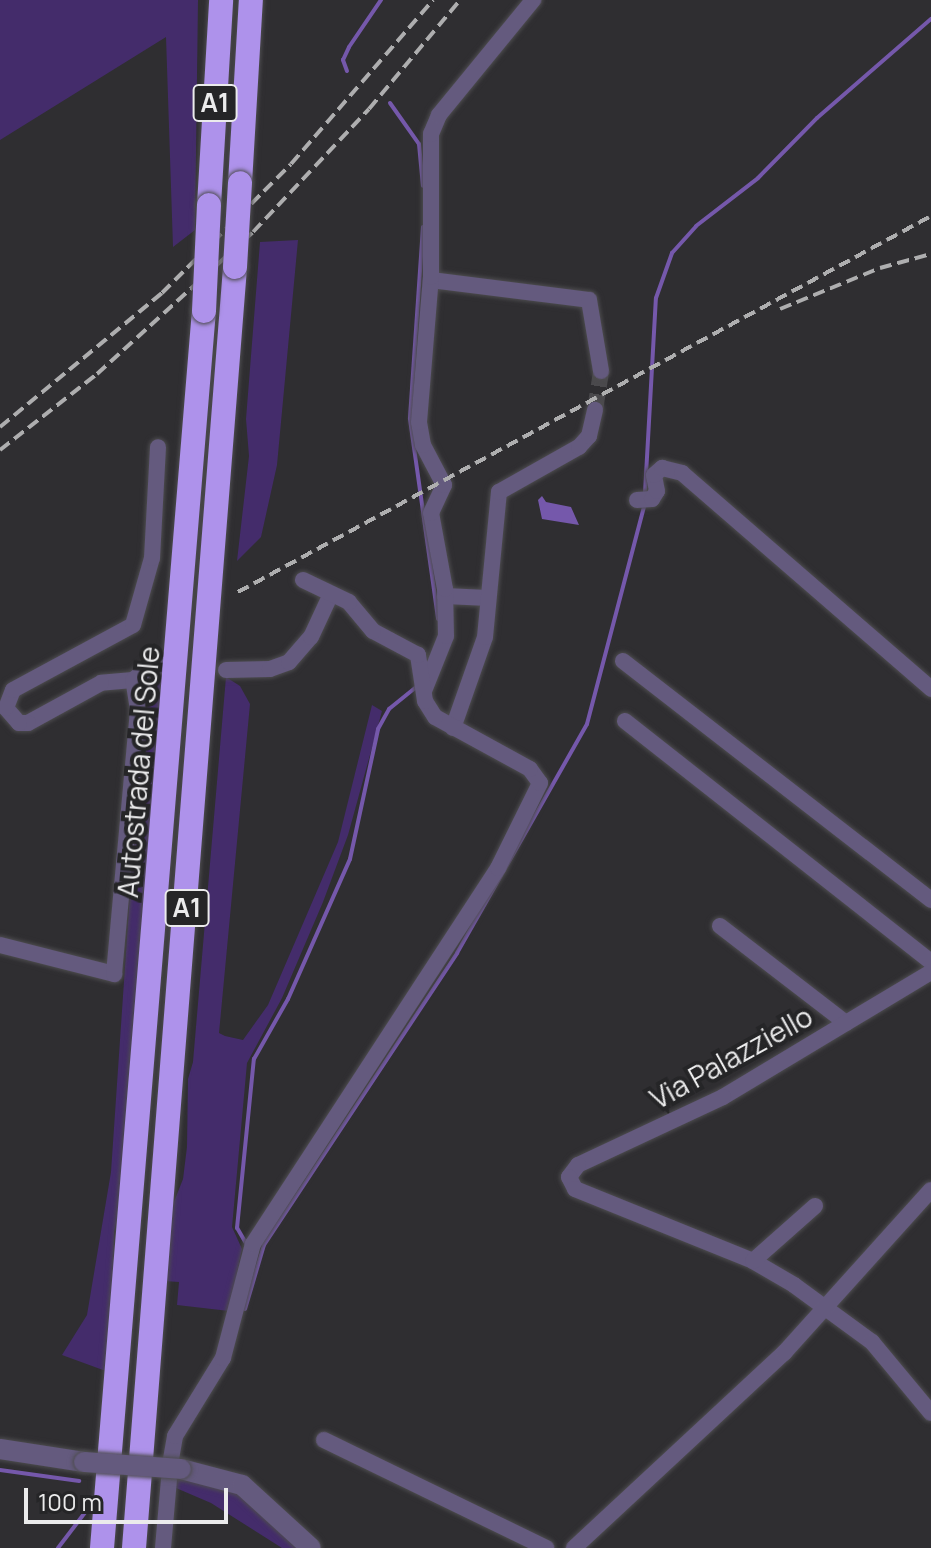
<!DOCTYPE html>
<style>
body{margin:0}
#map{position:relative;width:931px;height:1548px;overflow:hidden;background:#2f2e31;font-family:Manrope,sans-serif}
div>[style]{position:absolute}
.green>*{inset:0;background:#442c6b}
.water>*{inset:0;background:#7558ab}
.stream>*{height:4px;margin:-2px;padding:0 2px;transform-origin:2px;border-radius:2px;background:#7558ab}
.minor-tunnel>*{height:16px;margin-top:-8px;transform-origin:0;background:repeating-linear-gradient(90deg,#4b4a4d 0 16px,transparent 0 24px)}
.roads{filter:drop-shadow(0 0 2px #4d4c4f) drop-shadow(0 0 2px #4d4c4f)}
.minor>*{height:16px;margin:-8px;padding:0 8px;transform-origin:8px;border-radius:8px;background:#645a7e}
.tertiary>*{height:20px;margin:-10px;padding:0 10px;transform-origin:10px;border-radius:10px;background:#645a7e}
.motorway>*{height:24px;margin:-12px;padding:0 12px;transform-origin:12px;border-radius:12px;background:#ae92eb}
.rail>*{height:4px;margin-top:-2px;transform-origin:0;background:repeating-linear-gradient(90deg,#aeaeaf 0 12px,transparent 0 18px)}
.bridges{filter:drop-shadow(0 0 2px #4d4c4f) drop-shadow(0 0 2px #4d4c4f)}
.tertiary-bridge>*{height:20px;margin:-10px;padding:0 10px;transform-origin:10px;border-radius:10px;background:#645a7e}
.motorway-bridge>*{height:24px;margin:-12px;padding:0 12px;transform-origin:12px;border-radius:12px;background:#ae92eb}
span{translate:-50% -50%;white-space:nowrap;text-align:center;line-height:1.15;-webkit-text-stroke:8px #252527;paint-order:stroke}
.shield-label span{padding:2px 6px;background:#252527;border:2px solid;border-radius:6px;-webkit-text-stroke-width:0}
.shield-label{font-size:26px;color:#ebebec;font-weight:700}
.street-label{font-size:28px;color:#ebebec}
.scale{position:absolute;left:24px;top:1488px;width:204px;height:36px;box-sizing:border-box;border:4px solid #ebebec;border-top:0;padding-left:10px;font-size:24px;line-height:28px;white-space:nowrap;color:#ebebec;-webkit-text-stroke:6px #252527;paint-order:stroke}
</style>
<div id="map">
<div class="green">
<i style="clip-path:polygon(0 0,198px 0,195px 230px,173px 247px,166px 37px,0 140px)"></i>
<i style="clip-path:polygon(298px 240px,277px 465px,261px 537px,237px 561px,249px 456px,246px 419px,260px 242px)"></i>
<i style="clip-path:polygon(164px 670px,125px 1185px,114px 1232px,113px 1300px,108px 1370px,103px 1370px,62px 1355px,87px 1315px,111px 1172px,144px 688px)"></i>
<i style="clip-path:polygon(226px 677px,240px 686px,250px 704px,219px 1033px,225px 1036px,243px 1040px,268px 1005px,338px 842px,372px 705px,382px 711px,348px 835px,323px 902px,282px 998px,247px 1063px,232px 1227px,242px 1249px,229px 1311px,177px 1305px,179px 1282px,164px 1281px,170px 1212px,183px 1179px,187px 1147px,188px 1079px,193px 1062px)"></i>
<i style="clip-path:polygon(175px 1475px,233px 1488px,302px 1548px,282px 1548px,211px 1503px,176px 1488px)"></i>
</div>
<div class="water">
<i style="clip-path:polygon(542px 496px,546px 502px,571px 507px,579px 525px,542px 519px,538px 500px)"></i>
</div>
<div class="stream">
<i style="left:347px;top:71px;width:12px;rotate:-110deg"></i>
<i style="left:343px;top:60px;width:14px;rotate:-65deg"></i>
<i style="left:349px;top:47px;width:57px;rotate:-55.8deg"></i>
<i style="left:390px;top:103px;width:50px;rotate:54.7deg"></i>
<i style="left:419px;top:144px;width:42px;rotate:84.6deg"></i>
<i style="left:423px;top:227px;width:192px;rotate:93.9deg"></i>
<i style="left:410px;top:419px;width:202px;rotate:82deg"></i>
<i style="left:645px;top:493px;width:195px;rotate:-86.8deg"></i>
<i style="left:656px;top:298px;width:48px;rotate:-70.4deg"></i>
<i style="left:672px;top:253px;width:36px;rotate:-48deg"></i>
<i style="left:696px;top:226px;width:78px;rotate:-37.7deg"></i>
<i style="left:758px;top:178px;width:84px;rotate:-45.5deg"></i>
<i style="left:817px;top:118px;width:151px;rotate:-41deg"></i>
<i style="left:247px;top:1245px;width:20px;rotate:-120deg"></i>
<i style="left:237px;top:1228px;width:170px;rotate:-84.3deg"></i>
<i style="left:254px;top:1059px;width:69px;rotate:-60.5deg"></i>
<i style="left:288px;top:999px;width:153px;rotate:-66.1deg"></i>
<i style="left:350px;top:859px;width:133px;rotate:-77.8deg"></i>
<i style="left:378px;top:729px;width:23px;rotate:-61deg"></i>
<i style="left:389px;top:709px;width:35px;rotate:-39deg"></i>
<i style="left:245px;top:1309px;width:67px;rotate:-73.5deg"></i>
<i style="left:264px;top:1245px;width:350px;rotate:-56.5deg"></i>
<i style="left:457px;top:953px;width:263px;rotate:-60.4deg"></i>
<i style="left:587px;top:724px;width:225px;rotate:-75.3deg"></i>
<i style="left:0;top:1470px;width:80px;rotate:7.9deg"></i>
<i style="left:58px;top:1548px;width:48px;rotate:-52.7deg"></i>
</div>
<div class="minor-tunnel">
<i style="left:595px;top:410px;width:39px;rotate:-81deg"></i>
</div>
<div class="roads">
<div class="minor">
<i style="left:431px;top:280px;width:159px;rotate:7.2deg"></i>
<i style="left:589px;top:300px;width:72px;rotate:80.4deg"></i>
<i style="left:637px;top:500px;width:15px;rotate:-4deg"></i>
<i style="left:652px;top:499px;width:9px;rotate:-58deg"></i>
<i style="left:657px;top:491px;width:16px;rotate:-101deg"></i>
<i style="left:654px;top:475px;width:11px;rotate:-41deg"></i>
<i style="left:662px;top:468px;width:21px;rotate:14deg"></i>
<i style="left:682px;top:473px;width:330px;rotate:40.9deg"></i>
<i style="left:445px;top:596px;width:43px;rotate:2.7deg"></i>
<i style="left:623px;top:661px;width:390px;rotate:37.8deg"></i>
<i style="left:226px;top:670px;width:44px;rotate:-1.3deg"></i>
<i style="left:270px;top:669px;width:20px;rotate:-20deg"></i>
<i style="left:289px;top:662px;width:33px;rotate:-49deg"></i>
<i style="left:311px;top:637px;width:47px;rotate:-65.1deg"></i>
<i style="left:133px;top:680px;width:32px;rotate:175deg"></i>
<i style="left:101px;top:683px;width:83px;rotate:151.3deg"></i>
<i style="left:28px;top:723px;width:9px;rotate:180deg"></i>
<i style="left:19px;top:723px;width:20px;rotate:-131deg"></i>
<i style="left:6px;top:708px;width:19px;rotate:-69deg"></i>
<i style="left:13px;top:690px;width:136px;rotate:-28.4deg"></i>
<i style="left:133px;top:625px;width:70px;rotate:-74.2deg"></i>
<i style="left:152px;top:558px;width:111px;rotate:-86.9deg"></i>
<i style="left:133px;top:680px;width:22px;rotate:-39deg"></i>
<i style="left:150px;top:666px;width:14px;rotate:-4deg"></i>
<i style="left:424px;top:691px;width:59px;rotate:-68.2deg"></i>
<i style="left:446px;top:636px;width:47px;rotate:-91.2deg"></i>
<i style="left:445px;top:589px;width:77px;rotate:-100.4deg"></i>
<i style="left:431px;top:513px;width:31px;rotate:-65deg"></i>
<i style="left:444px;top:485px;width:45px;rotate:-117.7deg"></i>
<i style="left:423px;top:445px;width:23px;rotate:-100deg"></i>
<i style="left:419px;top:422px;width:145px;rotate:-85.3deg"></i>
<i style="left:431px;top:277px;width:143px;rotate:-90deg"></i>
<i style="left:431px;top:134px;width:21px;rotate:-67deg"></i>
<i style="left:439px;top:115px;width:149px;rotate:-50.7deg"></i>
<i style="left:625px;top:721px;width:390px;rotate:38.2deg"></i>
<i style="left:453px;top:728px;width:96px;rotate:-70.6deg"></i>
<i style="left:485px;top:637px;width:146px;rotate:-84.5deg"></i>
<i style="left:499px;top:492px;width:92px;rotate:-29.4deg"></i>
<i style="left:579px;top:447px;width:15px;rotate:-48deg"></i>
<i style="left:589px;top:436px;width:27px;rotate:-77deg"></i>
<i style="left:720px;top:926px;width:159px;rotate:37.6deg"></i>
<i style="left:0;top:945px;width:118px;rotate:14.3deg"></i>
<i style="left:114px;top:974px;width:265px;rotate:-84.8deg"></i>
<i style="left:138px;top:710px;width:30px;rotate:-99deg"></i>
<i style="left:931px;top:972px;width:243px;rotate:149deg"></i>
<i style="left:723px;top:1097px;width:160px;rotate:154.9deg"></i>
<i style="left:578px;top:1165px;width:15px;rotate:127deg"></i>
<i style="left:569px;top:1177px;width:13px;rotate:63deg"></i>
<i style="left:575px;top:1189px;width:192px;rotate:22deg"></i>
<i style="left:753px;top:1261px;width:48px;rotate:30.3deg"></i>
<i style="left:794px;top:1285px;width:97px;rotate:36.2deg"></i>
<i style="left:872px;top:1342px;width:92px;rotate:50.3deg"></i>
<i style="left:753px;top:1261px;width:83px;rotate:-41.6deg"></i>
<i style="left:324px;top:1440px;width:247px;rotate:25.9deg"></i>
<i style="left:171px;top:1459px;width:23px;rotate:-80deg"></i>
<i style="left:175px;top:1436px;width:92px;rotate:-58.4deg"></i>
<i style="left:223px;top:1358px;width:118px;rotate:-75.3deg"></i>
<i style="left:253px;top:1244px;width:449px;rotate:-56.9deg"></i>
<i style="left:498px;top:868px;width:95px;rotate:-63.7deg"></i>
<i style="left:540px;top:783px;width:17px;rotate:-126deg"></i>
<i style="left:530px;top:769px;width:108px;rotate:-151.3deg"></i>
<i style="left:435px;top:717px;width:19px;rotate:-122deg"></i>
<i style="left:425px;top:701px;width:47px;rotate:-98.7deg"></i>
<i style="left:418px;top:655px;width:51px;rotate:-151.9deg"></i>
<i style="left:373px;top:631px;width:38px;rotate:-130deg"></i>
<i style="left:349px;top:602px;width:51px;rotate:-154.4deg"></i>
<i style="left:163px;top:1548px;width:68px;rotate:-85deg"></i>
<i style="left:574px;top:1548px;width:287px;rotate:-42.9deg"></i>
<i style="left:784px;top:1353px;width:219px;rotate:-48deg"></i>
</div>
<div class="tertiary">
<i style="left:0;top:1449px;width:85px;rotate:8.8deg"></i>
<i style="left:181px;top:1469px;width:63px;rotate:14.7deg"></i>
<i style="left:242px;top:1485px;width:93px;rotate:42.4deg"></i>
</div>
<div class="motorway">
<i style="left:240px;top:183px;width:183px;rotate:-86.6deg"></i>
<i style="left:209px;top:205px;width:205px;rotate:-86.6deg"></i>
<i style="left:102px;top:1548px;width:1241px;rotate:-85.29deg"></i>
<i style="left:134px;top:1548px;width:1285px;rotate:-85.49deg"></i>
</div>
</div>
<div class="rail">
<i style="left:780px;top:309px;width:108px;rotate:-22.3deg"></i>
<i style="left:880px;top:268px;width:53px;rotate:-15.4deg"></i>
<i style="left:0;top:427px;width:210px;rotate:-39.6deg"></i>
<i style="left:162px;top:293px;width:182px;rotate:-45deg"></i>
<i style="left:291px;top:164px;width:217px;rotate:-49.1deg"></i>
<i style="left:0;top:450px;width:123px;rotate:-38.1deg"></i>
<i style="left:97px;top:374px;width:211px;rotate:-42.3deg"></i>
<i style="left:253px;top:232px;width:169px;rotate:-46.7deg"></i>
<i style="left:369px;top:109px;width:142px;rotate:-50.1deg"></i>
<i style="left:238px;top:592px;width:788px;rotate:-28.48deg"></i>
</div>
<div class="bridges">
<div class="tertiary-bridge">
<i style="left:84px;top:1462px;width:97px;rotate:4.1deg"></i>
</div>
<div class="motorway-bridge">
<i style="left:235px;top:267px;width:84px;rotate:-86.6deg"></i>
<i style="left:204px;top:311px;width:106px;rotate:-87.3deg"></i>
</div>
</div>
<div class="shield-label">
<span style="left:215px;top:103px">A1</span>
<span style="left:187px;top:908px">A1</span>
</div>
<div class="street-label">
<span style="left:138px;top:772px;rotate:-85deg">Autostrada del Sole</span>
<span style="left:731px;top:1057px;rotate:-29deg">Via Palazziello</span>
</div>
<div class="scale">100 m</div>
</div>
